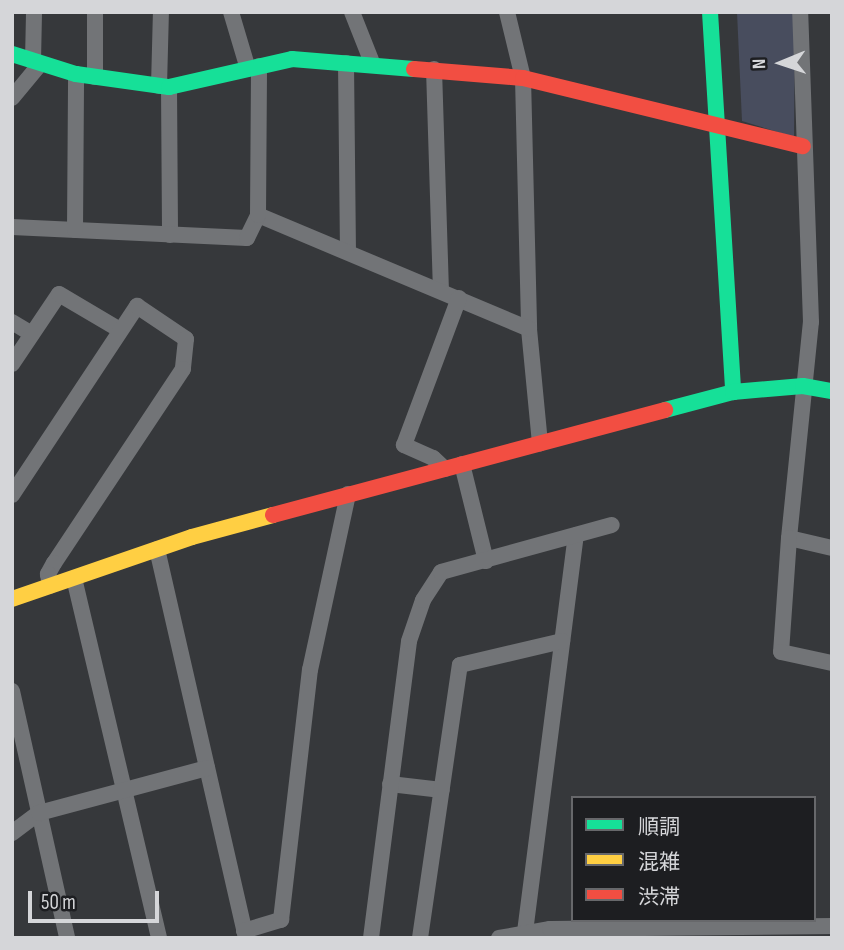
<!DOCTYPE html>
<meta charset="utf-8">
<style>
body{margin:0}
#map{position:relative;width:844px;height:950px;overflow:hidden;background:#36383b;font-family:"Sofia Sans Condensed","Noto Sans JP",sans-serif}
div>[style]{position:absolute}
.green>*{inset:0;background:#484d5e}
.street>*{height:16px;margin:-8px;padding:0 8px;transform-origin:8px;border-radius:8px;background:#727477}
.fast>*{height:16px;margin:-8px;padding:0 8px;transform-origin:8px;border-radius:8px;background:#16e098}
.slow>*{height:16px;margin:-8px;padding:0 8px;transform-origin:8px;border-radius:8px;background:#ffcf43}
.jam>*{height:16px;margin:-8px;padding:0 8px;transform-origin:8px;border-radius:8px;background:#f24e42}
span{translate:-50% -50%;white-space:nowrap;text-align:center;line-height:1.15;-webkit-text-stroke:6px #1d1e21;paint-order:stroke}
.frame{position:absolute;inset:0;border:14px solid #d5d6d9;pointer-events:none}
.legend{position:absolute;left:571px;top:796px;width:245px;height:126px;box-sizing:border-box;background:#1d1e21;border:2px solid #67686b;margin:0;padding:9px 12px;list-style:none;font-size:21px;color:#d5d6d9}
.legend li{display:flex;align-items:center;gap:14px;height:35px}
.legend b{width:35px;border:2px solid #67686b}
.north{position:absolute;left:746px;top:28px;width:70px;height:70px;-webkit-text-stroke:5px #1d1e21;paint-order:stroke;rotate:268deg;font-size:19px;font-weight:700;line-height:28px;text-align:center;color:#d5d6d9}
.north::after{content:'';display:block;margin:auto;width:24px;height:32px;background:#d5d6d9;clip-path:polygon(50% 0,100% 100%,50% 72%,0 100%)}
.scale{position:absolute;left:28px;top:891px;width:131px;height:32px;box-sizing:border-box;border:4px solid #d5d6d9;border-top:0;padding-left:9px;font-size:21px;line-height:24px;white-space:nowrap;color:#d5d6d9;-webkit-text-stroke:5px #1d1e21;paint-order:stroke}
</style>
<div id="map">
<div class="green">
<i style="clip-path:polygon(737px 12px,795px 12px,794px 137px,742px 121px)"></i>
</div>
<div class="street">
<i style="left:231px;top:12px;width:59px;rotate:73.4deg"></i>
<i style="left:352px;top:12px;width:57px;rotate:68.4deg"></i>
<i style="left:507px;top:12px;width:68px;rotate:76.4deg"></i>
<i style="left:523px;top:78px;width:251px;rotate:88.6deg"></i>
<i style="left:529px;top:329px;width:115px;rotate:84.5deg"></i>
<i style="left:33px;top:61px;width:49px;rotate:-88.8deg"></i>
<i style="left:346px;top:63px;width:188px;rotate:89.4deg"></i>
<i style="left:434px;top:69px;width:221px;rotate:88.2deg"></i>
<i style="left:95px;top:77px;width:65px;rotate:-90deg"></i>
<i style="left:159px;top:86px;width:74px;rotate:-88.5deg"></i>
<i style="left:169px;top:87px;width:148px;rotate:89.6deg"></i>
<i style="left:12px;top:98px;width:44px;rotate:-50.5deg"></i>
<i style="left:258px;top:215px;width:294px;rotate:22.8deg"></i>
<i style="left:12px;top:227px;width:235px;rotate:2.7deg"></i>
<i style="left:247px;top:238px;width:25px;rotate:-64deg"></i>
<i style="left:258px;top:215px;width:149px;rotate:-89.6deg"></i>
<i style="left:75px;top:230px;width:156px;rotate:-89.6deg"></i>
<i style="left:12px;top:322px;width:23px;rotate:31deg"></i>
<i style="left:12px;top:364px;width:84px;rotate:-56.1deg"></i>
<i style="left:59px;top:294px;width:71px;rotate:30.5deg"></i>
<i style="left:462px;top:464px;width:100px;rotate:76.1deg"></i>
<i style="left:445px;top:469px;width:16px;rotate:-137deg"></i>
<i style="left:433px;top:458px;width:32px;rotate:-156deg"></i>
<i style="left:404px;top:445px;width:157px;rotate:-69.5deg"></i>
<i style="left:12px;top:495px;width:227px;rotate:-56.5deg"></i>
<i style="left:137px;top:306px;width:59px;rotate:34deg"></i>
<i style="left:186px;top:339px;width:30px;rotate:96deg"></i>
<i style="left:183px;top:369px;width:233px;rotate:123.6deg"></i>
<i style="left:54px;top:563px;width:13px;rotate:119deg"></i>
<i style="left:48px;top:574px;width:12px;rotate:81deg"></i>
<i style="left:789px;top:538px;width:217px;rotate:-84.2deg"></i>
<i style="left:811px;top:322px;width:310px;rotate:-92deg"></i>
<i style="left:832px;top:548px;width:44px;rotate:-166.9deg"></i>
<i style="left:789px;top:538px;width:114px;rotate:94deg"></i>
<i style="left:781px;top:652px;width:52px;rotate:12.2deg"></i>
<i style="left:157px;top:549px;width:399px;rotate:77.1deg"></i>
<i style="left:74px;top:578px;width:370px;rotate:76.7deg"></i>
<i style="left:12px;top:691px;width:253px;rotate:77.4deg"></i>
<i style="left:390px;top:784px;width:52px;rotate:6.6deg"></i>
<i style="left:12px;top:833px;width:34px;rotate:-37deg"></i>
<i style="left:39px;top:813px;width:174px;rotate:-15deg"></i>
<i style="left:244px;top:931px;width:39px;rotate:-17deg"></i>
<i style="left:281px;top:920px;width:252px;rotate:-83.4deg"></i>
<i style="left:310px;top:670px;width:180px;rotate:-77.8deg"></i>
<i style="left:525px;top:932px;width:400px;rotate:-82.7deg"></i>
<i style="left:371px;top:938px;width:299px;rotate:-82.7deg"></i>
<i style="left:409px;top:641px;width:43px;rotate:-71.1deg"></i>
<i style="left:423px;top:600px;width:33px;rotate:-57deg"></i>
<i style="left:441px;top:572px;width:177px;rotate:-15.4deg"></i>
<i style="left:420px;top:938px;width:276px;rotate:-81.7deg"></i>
<i style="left:460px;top:665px;width:105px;rotate:-13.2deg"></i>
<i style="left:499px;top:938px;width:52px;rotate:-10deg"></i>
<i style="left:550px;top:929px;width:282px;rotate:-0.6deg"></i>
</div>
<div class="fast">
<i style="left:710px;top:12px;width:381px;rotate:86.5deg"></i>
<i style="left:12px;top:54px;width:67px;rotate:17.4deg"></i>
<i style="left:76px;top:74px;width:94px;rotate:8deg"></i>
<i style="left:169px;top:87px;width:126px;rotate:-12.8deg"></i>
<i style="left:292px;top:59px;width:122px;rotate:4.7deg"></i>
<i style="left:665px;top:410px;width:70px;rotate:-14.8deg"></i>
<i style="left:733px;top:392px;width:70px;rotate:-4.9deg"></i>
<i style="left:803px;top:386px;width:29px;rotate:10deg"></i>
</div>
<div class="slow">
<i style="left:12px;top:599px;width:190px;rotate:-19deg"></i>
<i style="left:192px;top:537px;width:84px;rotate:-15.2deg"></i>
</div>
<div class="jam">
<i style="left:414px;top:69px;width:109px;rotate:4.7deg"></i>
<i style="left:523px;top:78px;width:288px;rotate:13.7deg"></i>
<i style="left:273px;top:515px;width:406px;rotate:-15deg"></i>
</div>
<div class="frame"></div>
<ul class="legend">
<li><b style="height:9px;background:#16e098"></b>順調</li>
<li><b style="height:9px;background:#ffcf43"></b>混雑</li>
<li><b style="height:9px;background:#f24e42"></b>渋滞</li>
</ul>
<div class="north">N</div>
<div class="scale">50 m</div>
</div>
